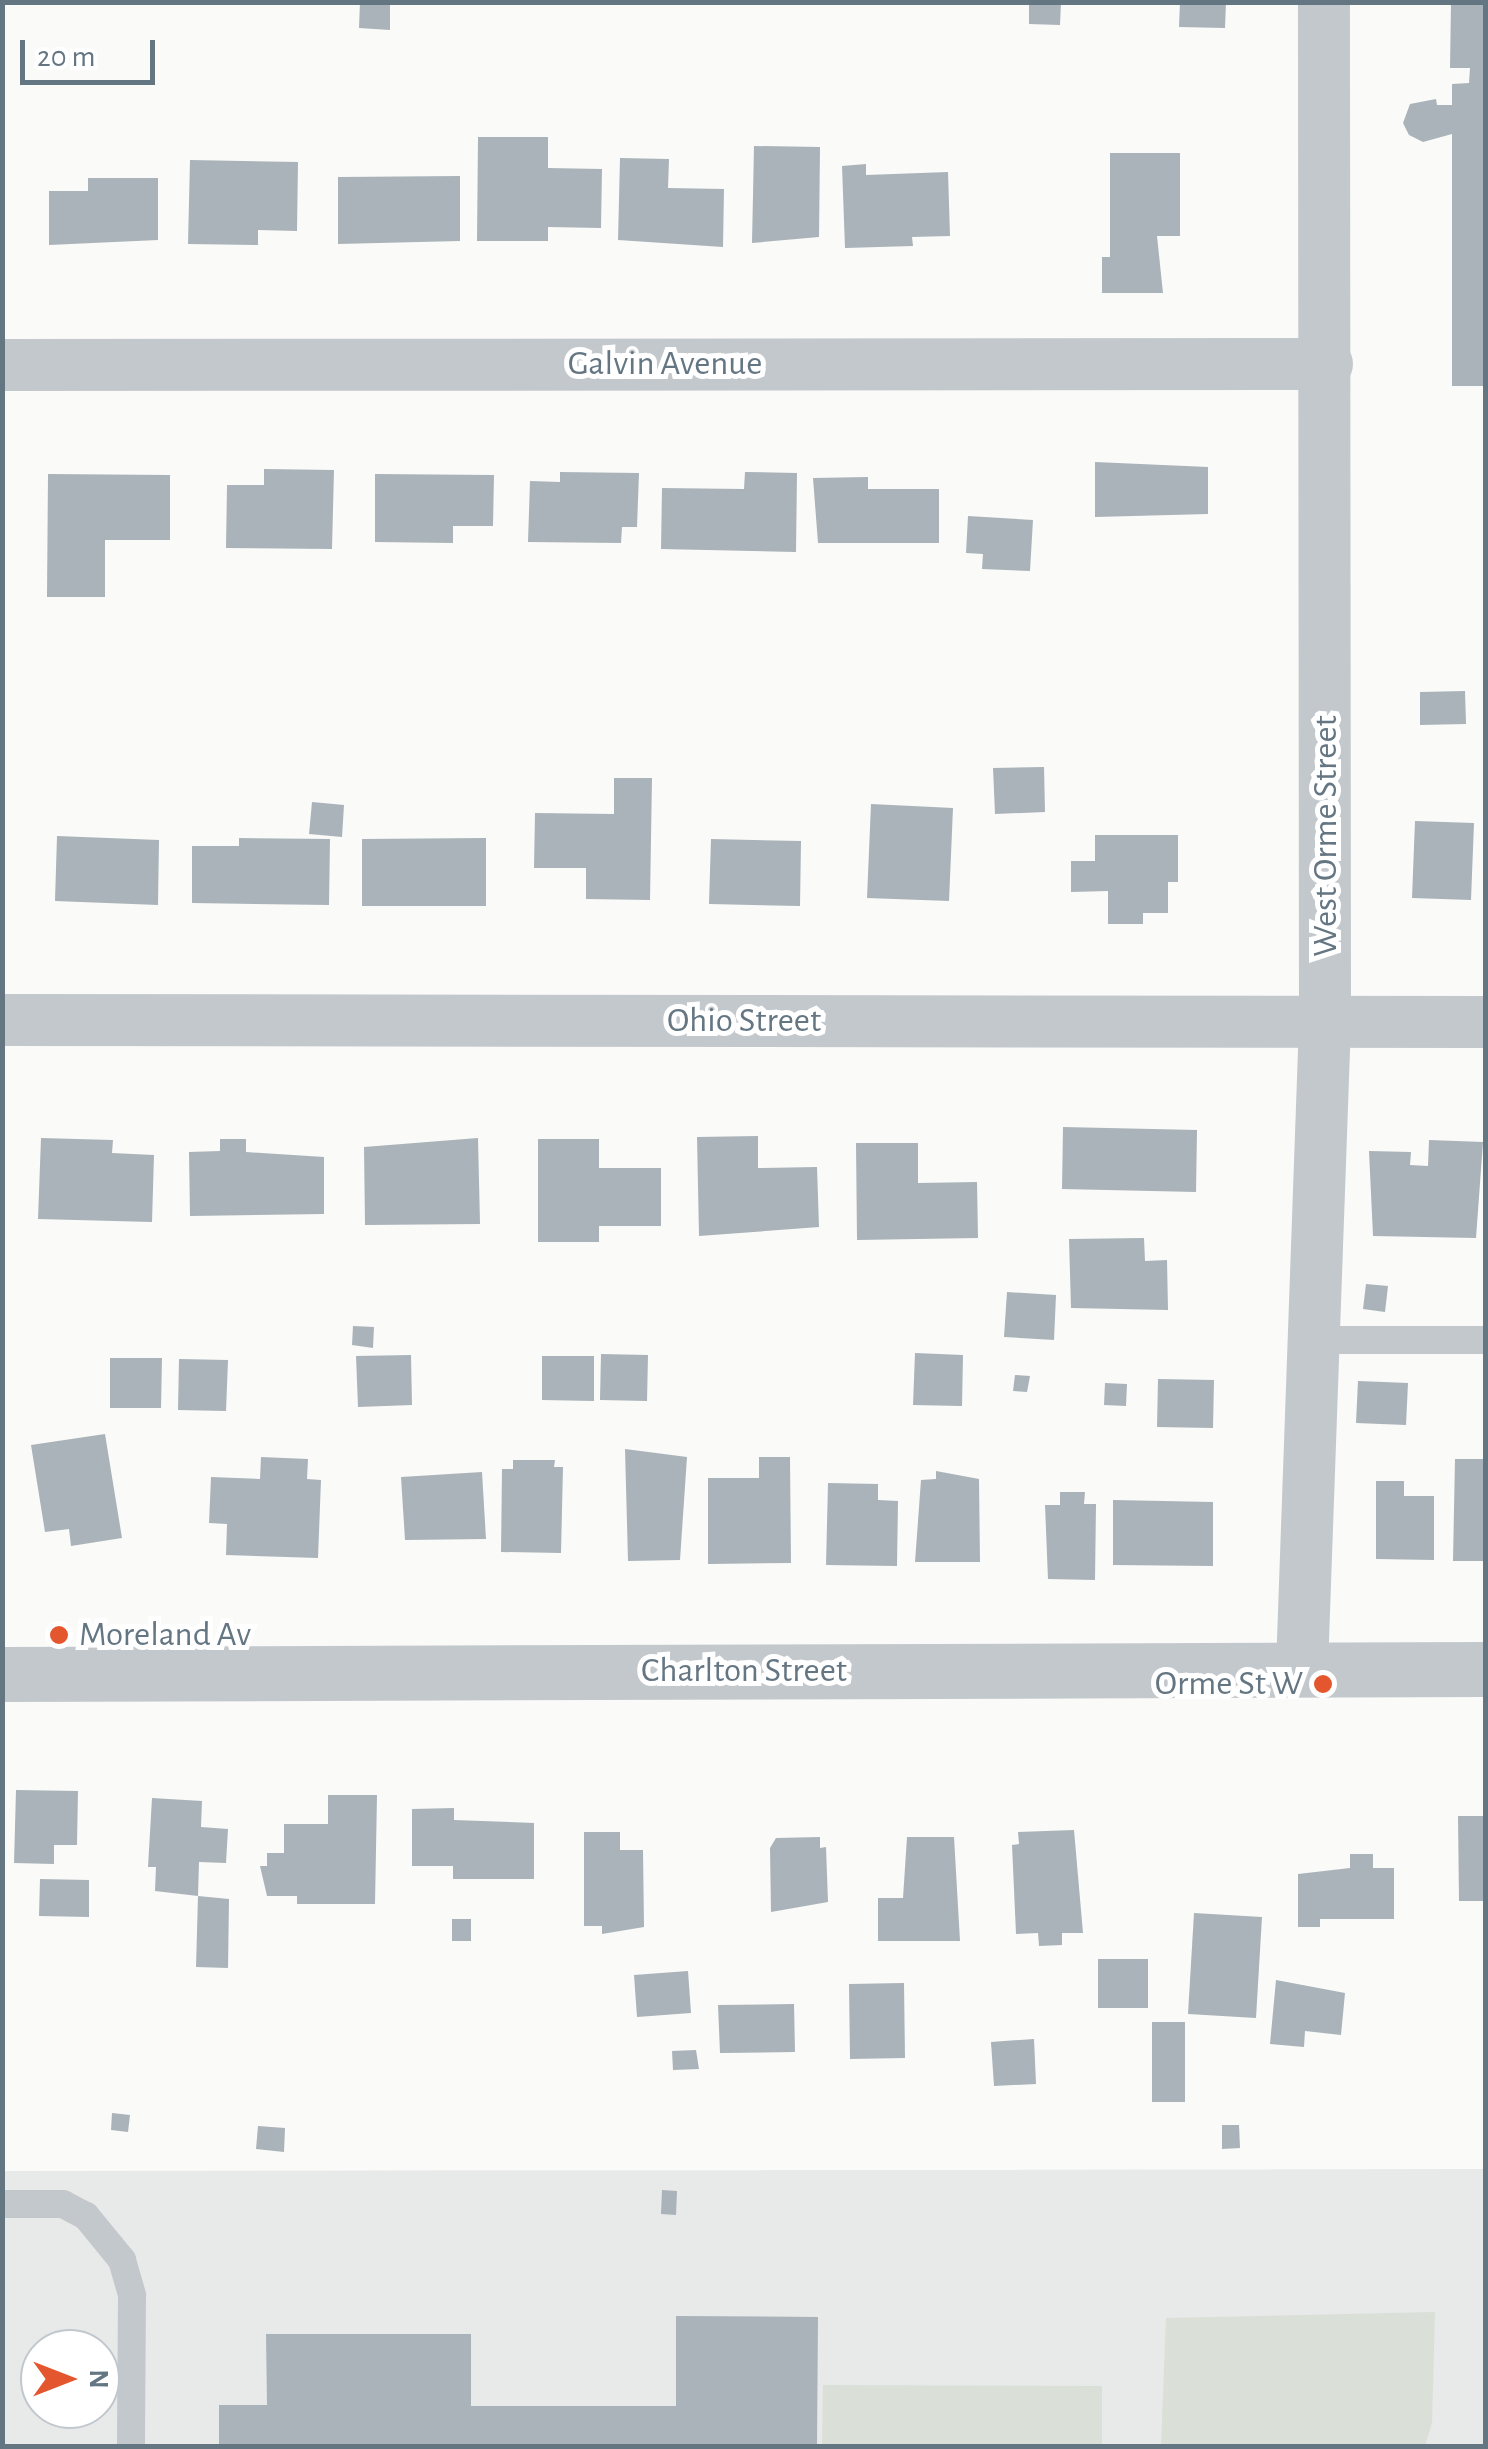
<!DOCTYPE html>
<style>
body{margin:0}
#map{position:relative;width:1488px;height:2449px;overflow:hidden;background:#fafaf8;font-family:"Alegreya Sans",sans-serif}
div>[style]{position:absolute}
.built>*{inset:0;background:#e8e9e9}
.green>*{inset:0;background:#dadfd7}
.building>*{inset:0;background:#aab3b9}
.service>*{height:28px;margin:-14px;padding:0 14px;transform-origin:14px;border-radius:14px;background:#c3c8cc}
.minor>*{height:52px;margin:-26px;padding:0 26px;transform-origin:26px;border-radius:26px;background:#c3c8cc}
.tertiary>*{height:55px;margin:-27.5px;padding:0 27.5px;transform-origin:27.5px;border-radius:27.5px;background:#c3c8cc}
.dots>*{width:28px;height:28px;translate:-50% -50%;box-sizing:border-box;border:5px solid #fff;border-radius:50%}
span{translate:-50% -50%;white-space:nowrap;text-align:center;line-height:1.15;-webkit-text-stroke:10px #fff;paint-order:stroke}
.street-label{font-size:35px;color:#657683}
.poi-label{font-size:35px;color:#657683}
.left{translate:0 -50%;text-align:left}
.right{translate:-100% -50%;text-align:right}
.frame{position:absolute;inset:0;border:5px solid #657683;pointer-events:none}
.north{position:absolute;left:20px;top:2329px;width:100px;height:100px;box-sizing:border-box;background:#fff;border:2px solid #c1c8cd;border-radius:50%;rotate:90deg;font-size:28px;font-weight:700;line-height:40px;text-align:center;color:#657683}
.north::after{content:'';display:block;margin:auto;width:35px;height:45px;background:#e4572e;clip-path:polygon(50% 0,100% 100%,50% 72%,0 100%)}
.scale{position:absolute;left:20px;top:40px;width:135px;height:45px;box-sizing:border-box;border:5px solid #657683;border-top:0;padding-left:12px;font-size:30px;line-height:35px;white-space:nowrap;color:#657683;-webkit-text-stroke:8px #fff;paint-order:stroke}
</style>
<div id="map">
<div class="built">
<i style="clip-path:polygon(evenodd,1485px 2169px,1485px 2446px,5px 2446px,4px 2171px,1485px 2169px,40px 2349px,100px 2349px,100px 2409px,40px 2409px,40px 2349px)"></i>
</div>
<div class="green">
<i style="clip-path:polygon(1435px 2312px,1432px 2423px,1425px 2446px,1161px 2446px,1166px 2318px)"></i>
<i style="clip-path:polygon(823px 2385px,1102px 2386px,1102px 2446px,822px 2446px)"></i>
</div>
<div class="building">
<i style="clip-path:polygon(360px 2px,390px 2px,390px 30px,359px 28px)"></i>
<i style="clip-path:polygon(1029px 2px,1061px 2px,1060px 25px,1029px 24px)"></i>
<i style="clip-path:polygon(1180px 2px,1226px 2px,1225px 28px,1179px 27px)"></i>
<i style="clip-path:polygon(1451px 2px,1486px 2px,1486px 386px,1452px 386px,1452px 134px,1423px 142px,1409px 135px,1403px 123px,1410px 104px,1436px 99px,1437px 105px,1452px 105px,1452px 84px,1469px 83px,1470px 68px,1450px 68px)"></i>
<i style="clip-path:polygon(478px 137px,548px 137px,548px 168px,602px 169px,601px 228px,548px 227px,548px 241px,477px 241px)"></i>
<i style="clip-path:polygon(754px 146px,820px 147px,819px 237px,752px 243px)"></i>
<i style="clip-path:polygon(1110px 153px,1180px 153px,1180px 236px,1157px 236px,1163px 293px,1102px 293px,1102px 257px,1110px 257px)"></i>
<i style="clip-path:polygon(620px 158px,669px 159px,668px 188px,724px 189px,723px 247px,618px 240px)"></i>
<i style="clip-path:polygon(190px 160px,298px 162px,297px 231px,258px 230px,258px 245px,188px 244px)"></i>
<i style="clip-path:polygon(866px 164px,866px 175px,948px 172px,950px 236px,912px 237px,913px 246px,845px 248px,842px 166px)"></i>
<i style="clip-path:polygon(460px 176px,460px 241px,338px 244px,338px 177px)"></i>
<i style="clip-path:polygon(88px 178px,158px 178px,158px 240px,49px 245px,49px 191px,88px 191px)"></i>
<i style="clip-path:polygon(1095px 462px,1208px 467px,1208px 514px,1095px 517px)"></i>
<i style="clip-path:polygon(264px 469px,334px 470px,332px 549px,226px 548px,227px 485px,264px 485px)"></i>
<i style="clip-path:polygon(560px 472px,639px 473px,637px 527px,622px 527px,621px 543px,528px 542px,530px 481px,560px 482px)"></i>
<i style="clip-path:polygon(745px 472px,797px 473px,796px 552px,661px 549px,662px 488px,744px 489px)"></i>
<i style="clip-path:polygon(48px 474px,170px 475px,170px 540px,105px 540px,105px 597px,47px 597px)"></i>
<i style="clip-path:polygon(375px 474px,494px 475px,493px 526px,453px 526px,453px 543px,375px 542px)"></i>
<i style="clip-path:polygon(868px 477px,868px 489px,939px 489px,939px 543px,818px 543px,813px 478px)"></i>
<i style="clip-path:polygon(968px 516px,1033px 520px,1030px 571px,982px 569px,983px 554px,966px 553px)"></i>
<i style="clip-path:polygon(1465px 691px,1466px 724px,1420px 725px,1420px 692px)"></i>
<i style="clip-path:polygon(1044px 767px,1045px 812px,995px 814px,993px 768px)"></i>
<i style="clip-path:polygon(614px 778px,652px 778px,650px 900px,586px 899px,586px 868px,534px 868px,535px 813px,614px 814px)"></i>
<i style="clip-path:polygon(312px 802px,344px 805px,342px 837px,309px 834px)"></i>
<i style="clip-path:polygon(871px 804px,953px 808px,949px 901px,867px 898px)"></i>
<i style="clip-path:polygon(1415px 821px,1474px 823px,1471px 900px,1412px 898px)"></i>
<i style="clip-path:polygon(1095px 835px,1178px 835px,1178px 882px,1168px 882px,1168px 913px,1143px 913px,1143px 924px,1108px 924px,1108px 891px,1071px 892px,1071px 861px,1095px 861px)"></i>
<i style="clip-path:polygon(57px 836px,159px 840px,158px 905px,55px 901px)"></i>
<i style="clip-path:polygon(239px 838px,330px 839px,329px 905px,192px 903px,192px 846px,239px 846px)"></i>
<i style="clip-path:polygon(486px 838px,486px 906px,362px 906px,362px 839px)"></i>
<i style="clip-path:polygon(711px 839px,801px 841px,800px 906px,709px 904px)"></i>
<i style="clip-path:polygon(1063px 1127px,1197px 1130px,1196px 1192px,1062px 1189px)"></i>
<i style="clip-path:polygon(758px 1136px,758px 1168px,817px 1167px,819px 1227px,699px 1236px,697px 1137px)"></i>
<i style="clip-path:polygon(41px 1138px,113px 1140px,112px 1153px,154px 1155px,152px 1222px,38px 1219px)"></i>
<i style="clip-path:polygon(478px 1138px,480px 1224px,365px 1225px,364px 1147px)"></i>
<i style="clip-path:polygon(220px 1139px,246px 1139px,246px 1152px,324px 1157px,324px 1214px,190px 1216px,189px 1152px,220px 1151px)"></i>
<i style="clip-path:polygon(538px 1139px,599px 1139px,599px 1168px,661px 1168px,661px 1226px,599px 1226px,599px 1242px,538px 1242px)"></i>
<i style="clip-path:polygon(1429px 1140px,1483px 1142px,1476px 1238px,1373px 1236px,1369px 1151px,1411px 1152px,1410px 1165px,1428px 1166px)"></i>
<i style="clip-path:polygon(856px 1143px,918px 1143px,918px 1183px,977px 1182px,978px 1238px,857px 1240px)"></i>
<i style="clip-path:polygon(1144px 1238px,1145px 1261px,1167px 1260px,1168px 1310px,1071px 1308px,1069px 1239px)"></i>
<i style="clip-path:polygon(1366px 1284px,1388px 1286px,1385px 1312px,1363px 1309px)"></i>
<i style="clip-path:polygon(1007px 1292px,1056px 1295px,1054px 1340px,1004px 1337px)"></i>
<i style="clip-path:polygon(353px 1326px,374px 1327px,373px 1348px,352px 1345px)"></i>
<i style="clip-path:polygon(915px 1353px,963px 1355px,962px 1406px,913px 1405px)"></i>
<i style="clip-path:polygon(601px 1354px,648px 1355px,647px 1401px,600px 1400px)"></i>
<i style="clip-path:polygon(411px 1355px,412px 1405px,358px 1407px,356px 1356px)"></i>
<i style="clip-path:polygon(542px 1356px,594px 1356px,594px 1401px,542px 1400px)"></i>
<i style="clip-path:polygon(110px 1358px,162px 1358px,161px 1408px,110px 1408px)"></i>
<i style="clip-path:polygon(179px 1359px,228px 1360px,226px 1411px,178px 1410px)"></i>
<i style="clip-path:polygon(1015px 1375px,1030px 1376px,1027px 1392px,1013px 1391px)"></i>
<i style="clip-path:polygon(1158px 1379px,1214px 1380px,1213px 1428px,1157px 1427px)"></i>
<i style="clip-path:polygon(1358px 1381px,1408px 1383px,1406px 1425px,1356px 1423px)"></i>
<i style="clip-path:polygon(1105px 1383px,1127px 1384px,1126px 1406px,1104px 1405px)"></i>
<i style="clip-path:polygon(105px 1434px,122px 1538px,71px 1546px,69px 1529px,45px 1532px,31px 1445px)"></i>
<i style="clip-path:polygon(625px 1449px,687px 1457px,680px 1560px,628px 1561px)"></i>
<i style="clip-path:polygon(261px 1457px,308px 1459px,307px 1479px,321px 1480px,318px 1558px,226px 1555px,227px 1524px,209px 1523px,211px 1477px,260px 1479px)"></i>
<i style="clip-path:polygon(759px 1457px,790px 1457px,791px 1563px,708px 1564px,708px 1478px,759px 1478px)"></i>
<i style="clip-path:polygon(1455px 1459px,1486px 1459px,1486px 1561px,1453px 1561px)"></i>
<i style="clip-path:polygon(513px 1460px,555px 1460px,554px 1467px,563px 1467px,561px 1553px,501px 1552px,502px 1469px,513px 1469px)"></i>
<i style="clip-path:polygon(936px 1471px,979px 1479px,980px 1562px,915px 1562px,921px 1480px,936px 1479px)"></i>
<i style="clip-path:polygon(482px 1472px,486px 1539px,405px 1540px,401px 1477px)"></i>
<i style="clip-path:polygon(1376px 1481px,1404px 1481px,1404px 1496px,1434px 1496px,1434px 1560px,1376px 1559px)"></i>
<i style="clip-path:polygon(828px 1483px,878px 1484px,878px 1500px,898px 1501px,897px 1566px,826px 1565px)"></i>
<i style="clip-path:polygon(1060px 1492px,1085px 1492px,1084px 1504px,1096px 1504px,1095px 1580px,1048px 1579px,1045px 1505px,1060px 1505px)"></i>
<i style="clip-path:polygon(1113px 1500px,1213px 1502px,1213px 1566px,1113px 1565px)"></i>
<i style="clip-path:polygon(16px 1790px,78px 1791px,77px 1845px,54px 1845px,54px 1864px,14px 1863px)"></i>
<i style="clip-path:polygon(328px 1795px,377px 1795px,375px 1904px,297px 1904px,297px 1896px,267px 1896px,260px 1866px,267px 1866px,267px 1853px,284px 1853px,284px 1824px,328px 1824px)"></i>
<i style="clip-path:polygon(152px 1798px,202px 1801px,201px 1827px,228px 1829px,226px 1863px,199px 1862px,198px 1896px,155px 1891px,156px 1867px,148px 1867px)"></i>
<i style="clip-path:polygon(454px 1808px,454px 1820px,534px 1823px,534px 1879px,453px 1879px,453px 1866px,412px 1866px,412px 1809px)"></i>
<i style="clip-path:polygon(1458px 1816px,1486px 1816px,1486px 1901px,1459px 1901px)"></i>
<i style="clip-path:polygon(1074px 1830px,1083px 1933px,1062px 1933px,1062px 1945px,1039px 1946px,1038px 1933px,1016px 1934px,1012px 1845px,1019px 1844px,1018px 1832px)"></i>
<i style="clip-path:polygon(584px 1832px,620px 1832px,620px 1850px,643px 1850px,644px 1927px,602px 1934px,602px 1926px,584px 1926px)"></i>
<i style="clip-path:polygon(820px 1837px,820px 1848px,826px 1847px,828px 1902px,771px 1912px,770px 1848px,776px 1838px)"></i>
<i style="clip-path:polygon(907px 1837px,954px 1837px,960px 1941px,878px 1941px,878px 1898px,903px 1898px)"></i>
<i style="clip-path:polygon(1350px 1854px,1373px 1854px,1373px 1868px,1394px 1868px,1394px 1919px,1320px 1919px,1320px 1927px,1298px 1927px,1298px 1874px,1350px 1868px)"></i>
<i style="clip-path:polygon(40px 1879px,89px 1880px,89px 1917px,39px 1916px)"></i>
<i style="clip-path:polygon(198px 1896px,229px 1899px,228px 1968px,196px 1967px)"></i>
<i style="clip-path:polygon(1194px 1913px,1262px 1917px,1256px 2018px,1188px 2014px)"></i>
<i style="clip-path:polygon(452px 1919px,471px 1919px,471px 1941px,452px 1941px)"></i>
<i style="clip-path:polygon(1098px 1959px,1148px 1959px,1148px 2008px,1098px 2008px)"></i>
<i style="clip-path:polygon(688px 1971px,691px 2013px,637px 2017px,634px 1975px)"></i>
<i style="clip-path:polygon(1276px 1980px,1345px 1993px,1341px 2035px,1305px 2031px,1304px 2047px,1270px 2044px)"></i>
<i style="clip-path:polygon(904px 1983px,905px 2058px,850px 2059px,849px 1984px)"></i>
<i style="clip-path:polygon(794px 2004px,795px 2052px,720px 2053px,718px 2005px)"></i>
<i style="clip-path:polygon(1152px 2022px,1185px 2022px,1185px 2102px,1152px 2102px)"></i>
<i style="clip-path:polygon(1034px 2039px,1036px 2084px,994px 2086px,991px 2042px)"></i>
<i style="clip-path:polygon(696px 2050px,699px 2069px,673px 2070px,672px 2051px)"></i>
<i style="clip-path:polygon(112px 2113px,130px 2115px,128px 2132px,111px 2130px)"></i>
<i style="clip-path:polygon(1222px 2125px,1239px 2125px,1240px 2148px,1222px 2149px)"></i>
<i style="clip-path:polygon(258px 2126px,285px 2128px,284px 2152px,256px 2149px)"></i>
<i style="clip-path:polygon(662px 2190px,677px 2191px,676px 2215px,661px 2214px)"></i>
<i style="clip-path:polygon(676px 2316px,818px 2317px,817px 2446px,219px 2446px,219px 2405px,267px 2405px,266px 2334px,471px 2334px,471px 2406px,676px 2406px)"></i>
</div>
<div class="service">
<i style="left:1314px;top:1340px;width:172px"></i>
<i style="left:2px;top:2204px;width:61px"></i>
<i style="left:63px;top:2204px;width:26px;rotate:28deg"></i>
<i style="left:86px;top:2216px;width:57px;rotate:50.7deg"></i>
<i style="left:122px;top:2260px;width:37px;rotate:74deg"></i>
<i style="left:132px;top:2296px;width:150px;rotate:90.4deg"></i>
</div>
<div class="minor">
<i style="left:2px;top:365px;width:1325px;rotate:-0.04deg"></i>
<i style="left:2px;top:1020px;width:1484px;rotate:0.08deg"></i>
<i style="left:1302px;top:1668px;width:646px;rotate:-87.96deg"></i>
<i style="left:1325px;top:1022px;width:1020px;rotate:-90.06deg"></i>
</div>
<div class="tertiary">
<i style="left:2px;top:1674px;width:1484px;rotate:-0.19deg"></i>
</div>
<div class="dots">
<i style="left:59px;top:1635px;background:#e4572e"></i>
<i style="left:1323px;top:1684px;background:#e4572e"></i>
</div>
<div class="street-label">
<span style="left:665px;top:364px">Galvin Avenue</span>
<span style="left:1326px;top:836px;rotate:-90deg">West Orme Street</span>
<span style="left:744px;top:1021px">Ohio Street</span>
<span style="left:744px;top:1671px">Charlton Street</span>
</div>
<div class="poi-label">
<span class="left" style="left:79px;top:1635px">Moreland Av</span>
<span class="right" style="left:1303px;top:1684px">Orme St W</span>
</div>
<div class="frame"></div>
<div class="north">N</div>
<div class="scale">20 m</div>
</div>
